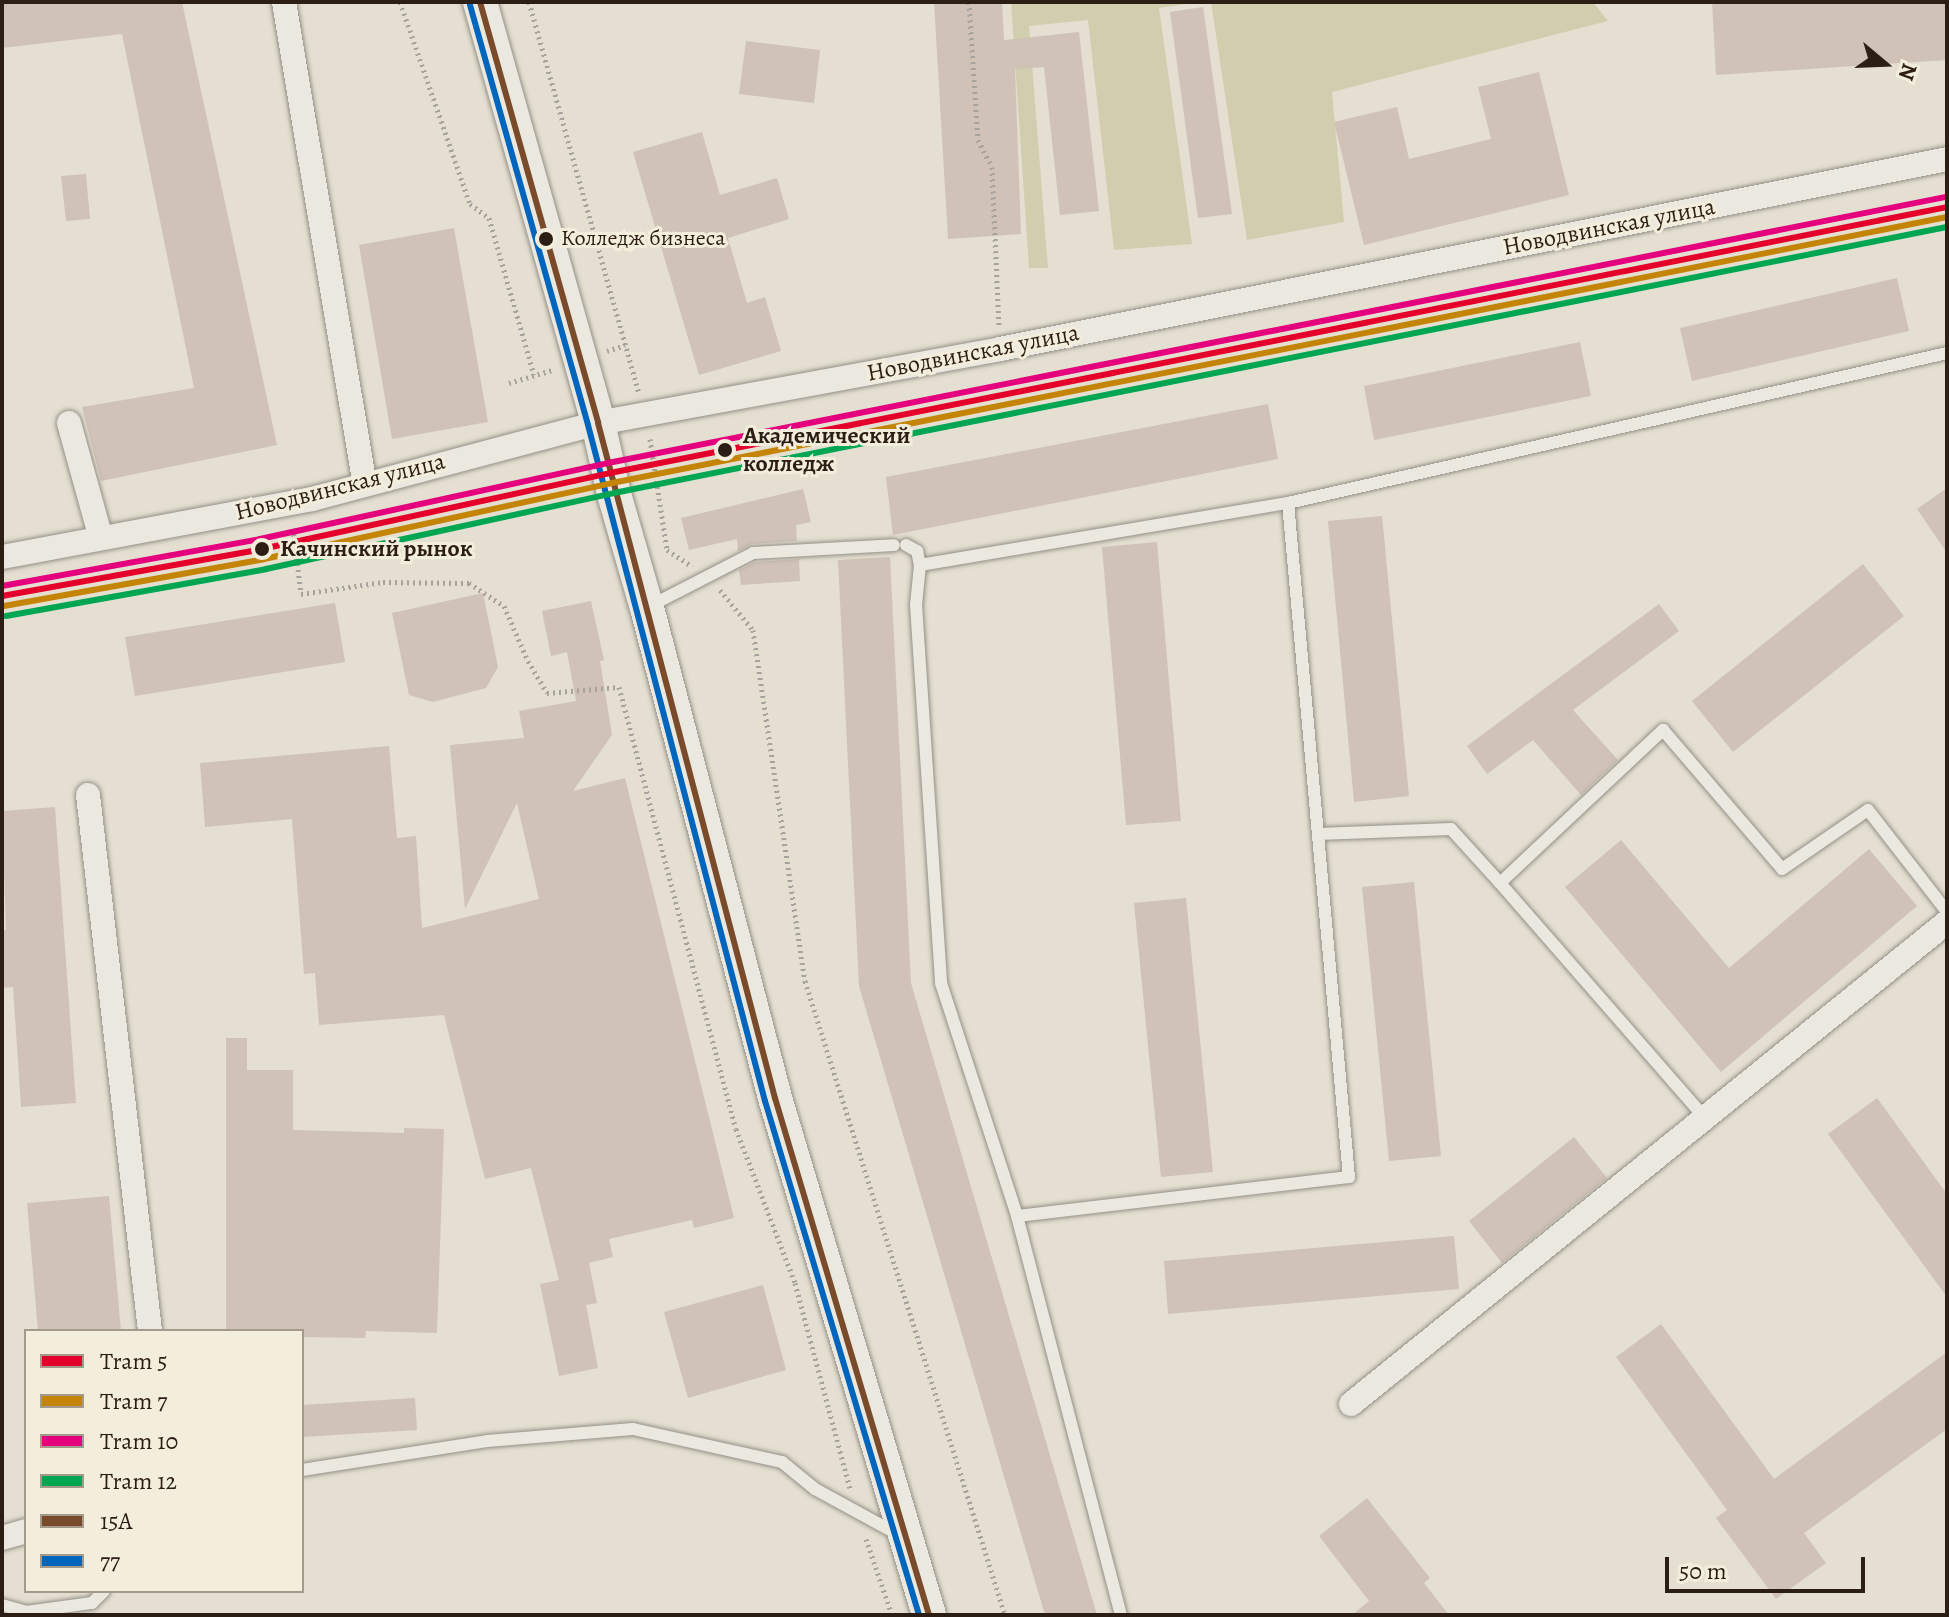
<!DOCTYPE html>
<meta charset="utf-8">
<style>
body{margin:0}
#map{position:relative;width:1949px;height:1617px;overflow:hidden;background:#e4dfd1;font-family:Alegreya,serif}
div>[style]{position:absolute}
.green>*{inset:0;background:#d0ceae}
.building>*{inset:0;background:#d0c2b7}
.path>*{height:5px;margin-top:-2.5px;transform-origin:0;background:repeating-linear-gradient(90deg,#a7a39c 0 2px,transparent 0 6px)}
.roads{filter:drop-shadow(0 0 2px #959087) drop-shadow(0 0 2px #959087)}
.lane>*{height:12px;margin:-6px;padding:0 6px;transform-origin:6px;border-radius:6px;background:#ebe8e0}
.street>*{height:24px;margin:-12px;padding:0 12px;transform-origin:12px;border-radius:12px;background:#ebe8e0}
.secondary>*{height:34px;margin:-17px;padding:0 17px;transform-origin:17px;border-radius:17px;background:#ebe8e0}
.bus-1>*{height:6px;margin:-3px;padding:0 3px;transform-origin:3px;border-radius:3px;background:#7a4b2a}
.bus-2>*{height:6px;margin:-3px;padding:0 3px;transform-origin:3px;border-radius:3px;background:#0065bd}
.tram-1>*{height:6px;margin:-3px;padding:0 3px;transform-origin:3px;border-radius:3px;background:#e4002b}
.tram-2>*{height:6px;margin:-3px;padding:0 3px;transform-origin:3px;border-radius:3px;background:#c48405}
.tram-3>*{height:6px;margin:-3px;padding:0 3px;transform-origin:3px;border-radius:3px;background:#e5007d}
.tram-4>*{height:6px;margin:-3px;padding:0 3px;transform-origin:3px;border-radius:3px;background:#00a651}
.dots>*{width:22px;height:22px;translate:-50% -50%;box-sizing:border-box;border:4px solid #f3eddc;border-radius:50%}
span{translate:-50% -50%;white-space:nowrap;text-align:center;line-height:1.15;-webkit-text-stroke:6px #f3eddc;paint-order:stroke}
.bus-label{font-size:22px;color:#2c1d15}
.left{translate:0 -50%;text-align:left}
.street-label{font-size:24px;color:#2c1d15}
.stop-label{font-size:24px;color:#2c1d15;font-weight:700}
.frame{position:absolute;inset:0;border:4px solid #2c1d15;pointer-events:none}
.legend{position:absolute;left:24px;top:1329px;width:280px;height:264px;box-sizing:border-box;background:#f3eddc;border:2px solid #a39a8c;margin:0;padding:10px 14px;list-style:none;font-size:24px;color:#2c1d15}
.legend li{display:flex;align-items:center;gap:16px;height:40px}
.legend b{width:40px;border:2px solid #a39a8c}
.north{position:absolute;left:1845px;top:24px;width:80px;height:80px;-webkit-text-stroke:6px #f3eddc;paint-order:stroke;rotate:109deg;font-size:22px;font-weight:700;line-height:32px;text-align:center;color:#2c1d15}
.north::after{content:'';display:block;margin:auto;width:28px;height:36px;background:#2c1d15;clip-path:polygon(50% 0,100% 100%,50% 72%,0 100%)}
.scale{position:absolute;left:1665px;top:1557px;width:200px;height:36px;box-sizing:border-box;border:4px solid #2c1d15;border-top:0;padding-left:10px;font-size:24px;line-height:28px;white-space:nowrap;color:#2c1d15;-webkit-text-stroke:6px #f3eddc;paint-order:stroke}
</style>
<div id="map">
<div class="green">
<i style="clip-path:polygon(1011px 2px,1198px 2px,1159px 8px,1192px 244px,1114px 250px,1088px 20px,1029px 26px,1048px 268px,1029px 268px)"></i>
<i style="clip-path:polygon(1211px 2px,1593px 2px,1608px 21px,1332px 92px,1344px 222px,1247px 240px)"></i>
</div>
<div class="building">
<i style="clip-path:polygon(2px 2px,182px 2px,277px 445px,101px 481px,82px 407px,194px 388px,122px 34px,2px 48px)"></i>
<i style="clip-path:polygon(934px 2px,1002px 2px,1004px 40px,1079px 32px,1099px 211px,1060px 215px,1044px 67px,1015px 69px,1021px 234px,948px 239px)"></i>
<i style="clip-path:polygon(1712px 2px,1947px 2px,1947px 60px,1716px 75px)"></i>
<i style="clip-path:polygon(1203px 7px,1232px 214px,1198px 218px,1170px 12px)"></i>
<i style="clip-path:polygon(746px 41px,820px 50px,814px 103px,739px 94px)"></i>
<i style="clip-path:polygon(1539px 72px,1569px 195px,1364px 245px,1334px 122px,1397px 107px,1409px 159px,1491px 139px,1478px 87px)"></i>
<i style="clip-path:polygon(702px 132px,720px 195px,777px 178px,789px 219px,728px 238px,747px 303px,765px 297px,781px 351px,699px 375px,633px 152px)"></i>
<i style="clip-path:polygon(86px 174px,90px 219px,66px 221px,61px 176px)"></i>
<i style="clip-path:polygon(454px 228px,488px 422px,392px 439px,359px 245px)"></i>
<i style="clip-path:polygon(1897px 278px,1909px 331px,1692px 381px,1680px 328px)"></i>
<i style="clip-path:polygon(1580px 342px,1591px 396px,1374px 440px,1364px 386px)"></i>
<i style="clip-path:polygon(1268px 404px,1278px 459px,893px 535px,886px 477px)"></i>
<i style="clip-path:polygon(1947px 488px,1947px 553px,1917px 509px)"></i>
<i style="clip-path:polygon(803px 489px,811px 522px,796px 525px,797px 541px,752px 544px,738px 551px,737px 539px,689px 550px,681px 518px)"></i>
<i style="clip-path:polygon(1382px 516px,1409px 796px,1354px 802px,1328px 521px)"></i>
<i style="clip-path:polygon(1157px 542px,1181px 821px,1126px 825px,1102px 547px)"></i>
<i style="clip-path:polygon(890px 557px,911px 983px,1097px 1615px,1045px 1615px,859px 986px,838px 560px)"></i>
<i style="clip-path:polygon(799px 559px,800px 581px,741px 585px,739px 570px,755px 562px)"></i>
<i style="clip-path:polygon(1863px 564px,1904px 616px,1733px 752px,1692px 701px)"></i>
<i style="clip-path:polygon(483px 593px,498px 667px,486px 688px,433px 702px,409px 695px,392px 613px)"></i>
<i style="clip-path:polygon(591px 601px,604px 660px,600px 661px,612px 735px,573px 791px,625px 778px,734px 1218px,694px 1228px,692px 1220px,609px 1239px,613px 1257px,589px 1263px,597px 1303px,586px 1305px,598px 1368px,559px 1376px,540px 1284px,559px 1280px,531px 1168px,485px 1179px,444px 1015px,319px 1025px,315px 973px,304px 974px,292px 819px,205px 827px,200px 763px,389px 746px,397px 838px,416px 836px,422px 928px,539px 899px,517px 803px,465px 909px,450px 745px,524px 738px,519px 711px,576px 701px,567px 652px,551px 656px,542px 611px)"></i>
<i style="clip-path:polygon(335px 603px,345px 662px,135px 696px,125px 637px)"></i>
<i style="clip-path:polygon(1659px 604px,1679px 631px,1573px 710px,1618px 760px,1581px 795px,1533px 740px,1487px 774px,1467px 746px)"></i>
<i style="clip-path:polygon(55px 807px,76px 1103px,21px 1107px,13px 987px,2px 988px,2px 930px,6px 930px,2px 811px)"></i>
<i style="clip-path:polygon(1621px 840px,1729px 968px,1869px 849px,1917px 906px,1721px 1072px,1565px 887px)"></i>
<i style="clip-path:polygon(1414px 882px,1441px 1156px,1389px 1161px,1362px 887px)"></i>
<i style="clip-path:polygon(1186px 898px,1213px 1172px,1161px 1177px,1134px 903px)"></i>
<i style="clip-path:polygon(226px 1038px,247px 1038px,247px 1070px,293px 1070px,293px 1130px,404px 1133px,404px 1128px,444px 1129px,437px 1333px,366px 1331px,365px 1338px,302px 1337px,302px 1331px,226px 1331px)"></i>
<i style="clip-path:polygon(1877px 1098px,1947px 1194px,1947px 1297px,1828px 1134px)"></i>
<i style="clip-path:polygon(1574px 1137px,1607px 1178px,1502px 1263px,1469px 1221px)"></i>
<i style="clip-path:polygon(109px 1196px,121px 1331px,38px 1331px,27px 1203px)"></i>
<i style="clip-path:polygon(1454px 1236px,1459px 1289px,1168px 1314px,1164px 1261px)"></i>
<i style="clip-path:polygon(763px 1285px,786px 1370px,688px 1398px,664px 1312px)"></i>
<i style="clip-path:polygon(1661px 1324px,1774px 1479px,1947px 1352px,1947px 1429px,1804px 1533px,1826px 1563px,1776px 1599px,1716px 1518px,1727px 1510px,1616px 1357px)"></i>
<i style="clip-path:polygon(415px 1398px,417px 1430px,302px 1437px,302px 1405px)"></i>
<i style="clip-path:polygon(1367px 1498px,1430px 1578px,1424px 1583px,1449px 1615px,1352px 1615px,1369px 1601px,1319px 1536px)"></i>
</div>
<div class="path">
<i style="left:400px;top:2px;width:214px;rotate:70.9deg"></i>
<i style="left:470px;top:204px;width:24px;rotate:36deg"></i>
<i style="left:489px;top:218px;width:163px;rotate:74deg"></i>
<i style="left:529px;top:2px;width:407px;rotate:74.3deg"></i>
<i style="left:969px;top:2px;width:138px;rotate:86.3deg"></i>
<i style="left:978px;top:140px;width:30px;rotate:63deg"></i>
<i style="left:992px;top:167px;width:158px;rotate:87.5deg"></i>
<i style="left:607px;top:351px;width:19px;rotate:-18deg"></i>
<i style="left:509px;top:383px;width:45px;rotate:-16.8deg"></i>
<i style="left:650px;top:439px;width:112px;rotate:81.3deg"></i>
<i style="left:667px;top:550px;width:30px;rotate:33deg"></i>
<i style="left:293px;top:528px;width:66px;rotate:83.1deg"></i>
<i style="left:301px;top:594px;width:83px;rotate:-8.3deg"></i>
<i style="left:383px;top:582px;width:86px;rotate:0.7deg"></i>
<i style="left:469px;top:583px;width:42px;rotate:33.3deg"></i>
<i style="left:504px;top:606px;width:60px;rotate:66.4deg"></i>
<i style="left:528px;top:661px;width:37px;rotate:59deg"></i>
<i style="left:547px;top:693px;width:72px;rotate:-4.8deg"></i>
<i style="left:619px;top:687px;width:457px;rotate:75.2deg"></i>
<i style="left:736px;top:1129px;width:165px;rotate:69deg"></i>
<i style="left:795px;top:1283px;width:212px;rotate:75deg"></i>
<i style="left:720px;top:590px;width:52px;rotate:50.5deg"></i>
<i style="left:753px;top:630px;width:355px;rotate:81.6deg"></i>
<i style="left:805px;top:981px;width:665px;rotate:72.49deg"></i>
<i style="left:866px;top:1539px;width:80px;rotate:71.1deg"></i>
</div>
<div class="roads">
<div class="lane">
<i style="left:1288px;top:503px;width:676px;rotate:-12.82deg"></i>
<i style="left:906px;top:545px;width:13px;rotate:29deg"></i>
<i style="left:917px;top:551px;width:14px;rotate:78deg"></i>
<i style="left:920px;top:565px;width:40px;rotate:95.7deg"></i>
<i style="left:916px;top:605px;width:379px;rotate:86.2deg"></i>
<i style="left:941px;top:983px;width:245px;rotate:71.9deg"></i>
<i style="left:1017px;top:1216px;width:412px;rotate:75.4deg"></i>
<i style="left:920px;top:565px;width:373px;rotate:-9.6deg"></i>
<i style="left:1288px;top:503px;width:677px;rotate:84.83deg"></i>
<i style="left:1349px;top:1177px;width:334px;rotate:173.3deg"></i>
<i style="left:650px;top:606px;width:116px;rotate:-27.2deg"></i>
<i style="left:753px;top:553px;width:141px;rotate:-3.2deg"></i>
<i style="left:1318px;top:834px;width:133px;rotate:-2.2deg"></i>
<i style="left:1451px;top:829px;width:73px;rotate:47.8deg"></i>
<i style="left:1705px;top:1118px;width:312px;rotate:-131.1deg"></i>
<i style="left:1500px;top:883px;width:224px;rotate:-43.2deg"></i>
<i style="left:1663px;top:730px;width:183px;rotate:49.4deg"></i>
<i style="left:1782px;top:869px;width:104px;rotate:-34.5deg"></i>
<i style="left:1868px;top:810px;width:129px;rotate:52.2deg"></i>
<i style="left:302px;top:1470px;width:187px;rotate:-8.9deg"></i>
<i style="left:487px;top:1441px;width:146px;rotate:-4.7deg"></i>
<i style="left:633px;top:1429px;width:153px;rotate:12.5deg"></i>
<i style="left:782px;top:1462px;width:43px;rotate:39.3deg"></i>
<i style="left:815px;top:1489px;width:96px;rotate:28.7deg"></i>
<i style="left:2px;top:1605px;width:25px;rotate:16deg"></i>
<i style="left:26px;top:1612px;width:67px;rotate:-7.8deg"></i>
<i style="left:92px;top:1603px;width:17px;rotate:-45deg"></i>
</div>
<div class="street">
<i style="left:284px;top:2px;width:489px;rotate:80.5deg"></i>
<i style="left:69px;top:423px;width:119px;rotate:74.5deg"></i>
<i style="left:2px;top:557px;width:315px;rotate:-10.6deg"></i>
<i style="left:312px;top:499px;width:296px;rotate:-14.9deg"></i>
<i style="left:598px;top:423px;width:409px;rotate:-10.4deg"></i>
<i style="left:1000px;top:349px;width:966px;rotate:-11.34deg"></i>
<i style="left:88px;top:795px;width:540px;rotate:83.4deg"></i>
<i style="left:1351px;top:1404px;width:767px;rotate:-38.96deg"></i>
<i style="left:2px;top:1538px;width:25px;rotate:-16deg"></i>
</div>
<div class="secondary">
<i style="left:480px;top:2px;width:437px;rotate:74.3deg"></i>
<i style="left:598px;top:423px;width:73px;rotate:77.3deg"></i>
<i style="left:614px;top:494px;width:119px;rotate:73.9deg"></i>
<i style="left:647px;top:608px;width:506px;rotate:75.36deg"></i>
<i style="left:775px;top:1098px;width:539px;rotate:73.41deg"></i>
</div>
</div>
<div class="bus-1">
<i style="left:480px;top:2px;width:437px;rotate:74.3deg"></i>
<i style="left:598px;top:423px;width:698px;rotate:75.31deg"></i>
<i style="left:775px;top:1098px;width:539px;rotate:73.41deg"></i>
</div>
<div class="bus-2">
<i style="left:470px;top:5px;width:436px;rotate:74.3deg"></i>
<i style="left:588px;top:425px;width:699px;rotate:75.33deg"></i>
<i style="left:765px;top:1101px;width:537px;rotate:73.32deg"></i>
</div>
<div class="tram-1">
<i style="left:2px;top:596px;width:264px;rotate:-10.2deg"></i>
<i style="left:262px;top:549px;width:356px;rotate:-12.3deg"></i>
<i style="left:610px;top:473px;width:1363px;rotate:-11.25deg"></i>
</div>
<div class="tram-2">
<i style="left:4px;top:606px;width:264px;rotate:-10.2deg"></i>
<i style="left:264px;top:559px;width:356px;rotate:-12.3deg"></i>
<i style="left:612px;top:483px;width:1361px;rotate:-11.27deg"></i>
</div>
<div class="tram-3">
<i style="left:2px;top:586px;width:262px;rotate:-10.3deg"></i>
<i style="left:260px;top:539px;width:356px;rotate:-12.3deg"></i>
<i style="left:608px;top:463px;width:1363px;rotate:-11.25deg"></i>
</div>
<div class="tram-4">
<i style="left:6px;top:616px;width:264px;rotate:-10.2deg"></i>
<i style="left:266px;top:569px;width:356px;rotate:-12.3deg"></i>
<i style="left:614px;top:493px;width:1359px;rotate:-11.29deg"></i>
</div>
<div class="dots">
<i style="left:546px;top:239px;background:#2c1d15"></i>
<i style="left:725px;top:450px;background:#2c1d15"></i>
<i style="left:262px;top:549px;background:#2c1d15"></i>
</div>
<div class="bus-label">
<span class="left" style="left:561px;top:239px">Колледж бизнеса</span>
</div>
<div class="street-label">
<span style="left:1609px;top:227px;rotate:-11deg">Новодвинская улица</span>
<span style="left:973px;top:353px;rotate:-11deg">Новодвинская улица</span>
<span style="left:340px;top:487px;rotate:-14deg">Новодвинская улица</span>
</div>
<div class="stop-label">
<span class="left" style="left:743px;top:450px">Академический<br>колледж</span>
<span class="left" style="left:280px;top:549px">Качинский рынок</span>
</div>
<div class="frame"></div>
<ul class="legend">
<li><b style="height:10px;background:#e4002b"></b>Tram 5</li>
<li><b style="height:10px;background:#c48405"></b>Tram 7</li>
<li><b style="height:10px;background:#e5007d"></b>Tram 10</li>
<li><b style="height:10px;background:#00a651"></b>Tram 12</li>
<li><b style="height:10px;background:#7a4b2a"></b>15А</li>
<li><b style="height:10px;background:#0065bd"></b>77</li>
</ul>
<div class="north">N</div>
<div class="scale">50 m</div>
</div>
